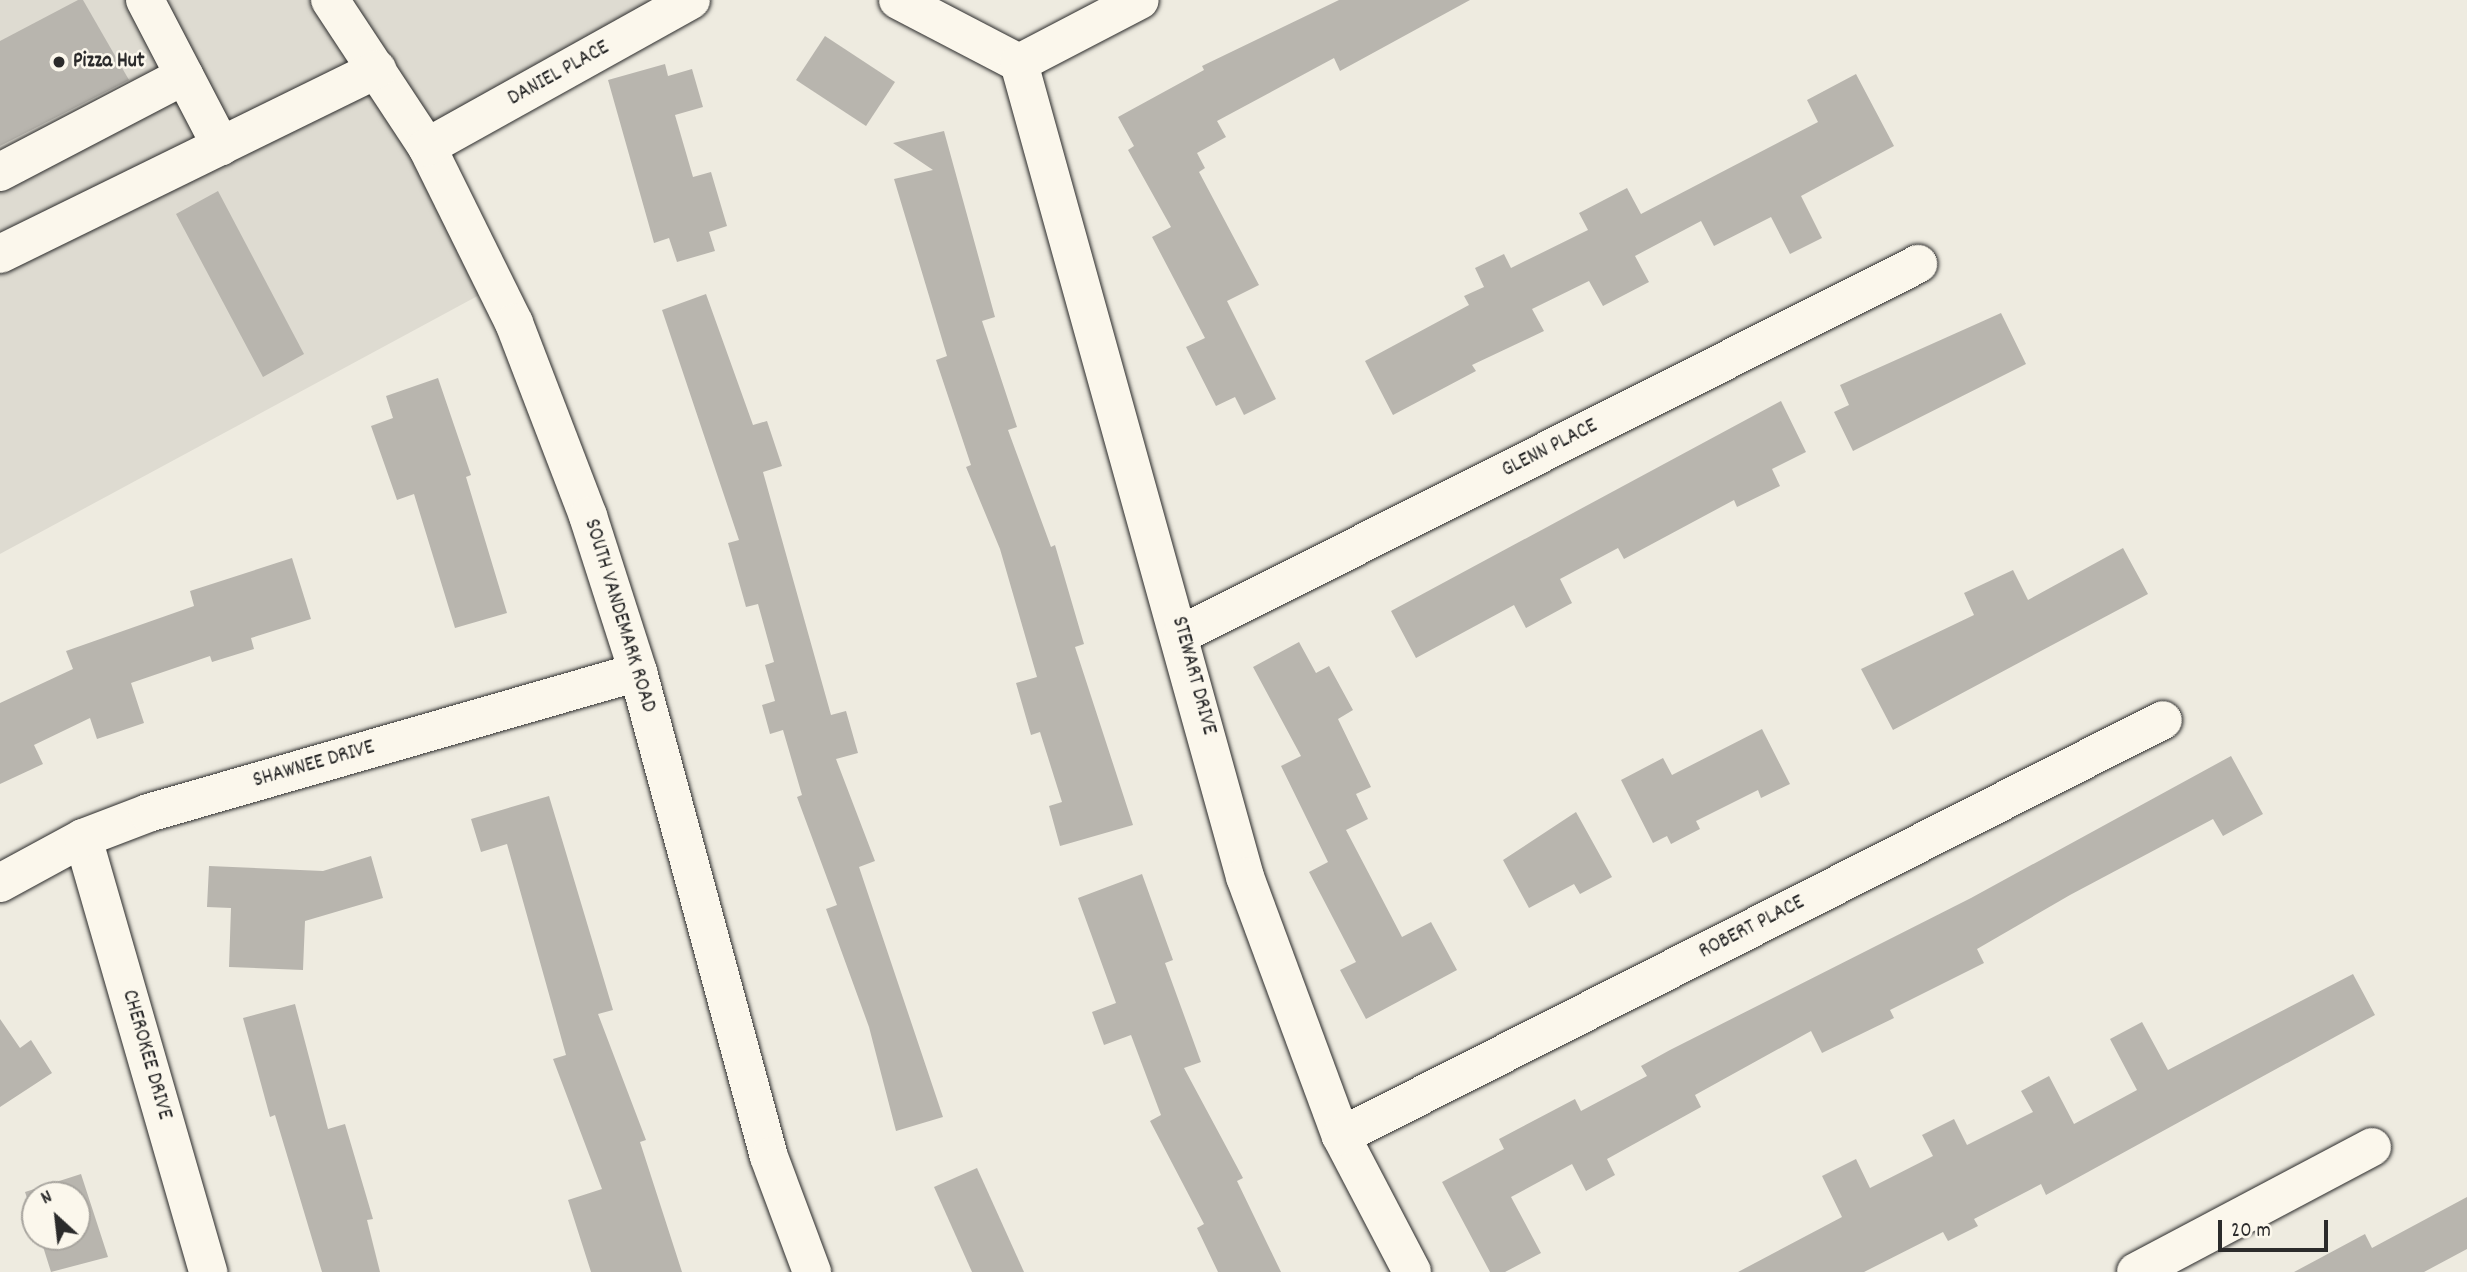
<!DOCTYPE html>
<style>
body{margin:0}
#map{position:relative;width:2467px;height:1272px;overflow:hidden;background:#eeebe0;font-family:Dekko,sans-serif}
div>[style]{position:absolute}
.built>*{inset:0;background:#dedbd1}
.building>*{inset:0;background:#b8b5ae}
.roads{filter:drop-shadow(0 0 2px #2b2b2b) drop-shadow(0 0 2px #2b2b2b)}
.minor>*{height:38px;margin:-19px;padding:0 19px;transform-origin:19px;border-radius:19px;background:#fbf7ec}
.dots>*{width:19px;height:19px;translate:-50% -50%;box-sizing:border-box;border:4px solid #fbf7ec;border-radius:50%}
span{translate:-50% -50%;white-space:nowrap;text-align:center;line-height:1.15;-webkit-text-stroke:5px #fbf7ec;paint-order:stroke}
.poi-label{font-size:21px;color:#2b2b2b;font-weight:700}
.left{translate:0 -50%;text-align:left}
.street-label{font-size:21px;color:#2b2b2b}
.north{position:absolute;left:21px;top:1181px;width:70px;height:70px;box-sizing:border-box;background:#fbf7ec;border:2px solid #a8a59f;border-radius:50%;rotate:333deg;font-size:19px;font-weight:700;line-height:28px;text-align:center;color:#2b2b2b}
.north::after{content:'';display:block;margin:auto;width:24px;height:32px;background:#2b2b2b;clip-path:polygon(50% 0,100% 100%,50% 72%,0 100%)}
.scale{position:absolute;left:2218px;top:1220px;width:110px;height:32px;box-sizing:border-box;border:4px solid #2b2b2b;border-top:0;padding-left:9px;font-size:21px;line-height:24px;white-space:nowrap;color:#2b2b2b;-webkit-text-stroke:5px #fbf7ec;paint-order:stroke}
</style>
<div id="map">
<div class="built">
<i style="clip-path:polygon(0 0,691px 0,427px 147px,496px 286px,0 554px)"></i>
</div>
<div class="building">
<i style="clip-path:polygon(78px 0,83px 0,129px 80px,0 146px,0 41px)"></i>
<i style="clip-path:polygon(1339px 0,1470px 0,1340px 71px,1334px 58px,1217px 121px,1226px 137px,1197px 153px,1205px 168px,1199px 172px,1259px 285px,1227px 301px,1276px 399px,1244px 415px,1235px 397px,1216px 406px,1186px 347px,1205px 338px,1152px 237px,1171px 227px,1128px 150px,1134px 146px,1118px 117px,1204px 70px,1202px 66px)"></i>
<i style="clip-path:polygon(825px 36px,895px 82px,866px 126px,796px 80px)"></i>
<i style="clip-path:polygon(665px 64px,668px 76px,692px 69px,703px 107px,675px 115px,693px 177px,711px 172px,727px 226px,709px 232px,715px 251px,677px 262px,669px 238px,654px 243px,608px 80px)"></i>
<i style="clip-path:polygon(1856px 74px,1894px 146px,1801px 196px,1822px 238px,1790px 254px,1771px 217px,1714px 246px,1701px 221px,1635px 256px,1649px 282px,1603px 306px,1589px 281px,1532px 309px,1544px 331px,1472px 365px,1476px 371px,1393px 415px,1365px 361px,1469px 305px,1464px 296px,1484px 287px,1475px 268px,1504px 254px,1511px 268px,1588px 230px,1579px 213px,1627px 188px,1641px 214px,1818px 122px,1807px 100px)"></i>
<i style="clip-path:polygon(944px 131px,995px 317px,982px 321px,1017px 427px,1008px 430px,1051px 547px,1055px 545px,1084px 644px,1075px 647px,1133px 825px,1060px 846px,1049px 806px,1062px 802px,1040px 732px,1031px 735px,1016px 683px,1037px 677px,1000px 549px,966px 467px,971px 465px,936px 360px,947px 356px,894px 179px,933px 170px,893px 143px)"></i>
<i style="clip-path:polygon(218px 191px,304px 354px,263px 377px,176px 214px)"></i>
<i style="clip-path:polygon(706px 294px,753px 425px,767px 421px,782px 466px,763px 472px,831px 715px,846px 711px,858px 753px,836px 759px,875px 861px,859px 867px,943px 1117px,896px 1131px,869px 1027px,826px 909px,837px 905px,797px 797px,802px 795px,783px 730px,770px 734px,762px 705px,775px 701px,765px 665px,774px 662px,758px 604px,746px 607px,728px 543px,739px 540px,662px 310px)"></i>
<i style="clip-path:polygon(2001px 313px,2026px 364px,1853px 451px,1834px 412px,1849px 405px,1840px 385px)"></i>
<i style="clip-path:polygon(438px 378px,471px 475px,466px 477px,507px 613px,455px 628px,414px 494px,397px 500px,371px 426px,393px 418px,386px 396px)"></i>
<i style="clip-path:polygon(1781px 401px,1806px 452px,1772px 469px,1780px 486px,1737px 507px,1734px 500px,1624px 559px,1618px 548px,1560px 579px,1572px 603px,1526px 628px,1514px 605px,1416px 658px,1391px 611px)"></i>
<i style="clip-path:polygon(2123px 548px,2148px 594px,1893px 730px,1861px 669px,1974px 615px,1964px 593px,2013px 570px,2028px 600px)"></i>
<i style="clip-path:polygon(292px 558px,311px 619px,251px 638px,254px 649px,212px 662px,210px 656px,131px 683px,144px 723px,97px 739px,90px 718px,34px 745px,43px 764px,0 784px,0 703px,73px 669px,66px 651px,194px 606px,190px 591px)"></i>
<i style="clip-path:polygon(1299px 642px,1316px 673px,1329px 666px,1353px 710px,1338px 719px,1371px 787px,1356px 794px,1368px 819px,1346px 830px,1402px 937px,1431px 922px,1457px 970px,1366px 1019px,1340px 970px,1356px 962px,1309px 872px,1328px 862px,1281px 766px,1301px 756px,1253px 667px)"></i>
<i style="clip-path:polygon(1762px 729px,1790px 784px,1761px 798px,1758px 790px,1696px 821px,1700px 829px,1671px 844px,1667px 836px,1653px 843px,1621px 780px,1663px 758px,1672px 775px)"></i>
<i style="clip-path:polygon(2231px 756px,2263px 814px,2223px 836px,2213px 819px,2070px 895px,1977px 949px,1984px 963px,1890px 1010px,1894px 1018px,1822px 1053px,1811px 1031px,1695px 1095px,1701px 1107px,1607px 1159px,1615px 1175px,1586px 1191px,1572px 1164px,1511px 1197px,1541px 1253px,1505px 1272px,1490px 1272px,1442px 1182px,1504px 1149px,1499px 1139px,1575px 1099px,1581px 1111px,1647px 1076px,1641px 1066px,1670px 1050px,1971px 898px)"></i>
<i style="clip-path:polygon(549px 796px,613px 1010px,598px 1014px,646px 1140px,640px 1142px,682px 1272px,591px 1272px,568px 1200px,602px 1189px,553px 1059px,566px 1055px,507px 844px,481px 852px,471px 819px)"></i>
<i style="clip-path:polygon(1576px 812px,1612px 877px,1580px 894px,1574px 884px,1529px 908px,1503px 860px)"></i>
<i style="clip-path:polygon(371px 856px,383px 898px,305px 921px,303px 970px,229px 967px,231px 908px,207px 907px,209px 866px,323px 871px)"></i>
<i style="clip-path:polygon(1142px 874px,1173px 960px,1165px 963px,1201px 1062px,1184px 1068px,1243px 1178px,1237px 1181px,1281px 1272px,1218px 1272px,1197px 1228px,1204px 1224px,1150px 1121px,1161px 1115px,1131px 1035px,1104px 1045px,1092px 1012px,1116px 1003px,1078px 898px)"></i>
<i style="clip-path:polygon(2353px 974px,2375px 1015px,2046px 1195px,2041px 1184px,1974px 1219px,1978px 1226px,1948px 1241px,1943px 1232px,1864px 1272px,1738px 1272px,1842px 1217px,1822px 1176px,1856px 1159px,1870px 1188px,1933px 1156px,1922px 1135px,1954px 1119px,1967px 1145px,2033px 1112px,2021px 1091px,2049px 1076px,2074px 1124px,2137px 1090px,2110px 1039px,2142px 1022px,2168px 1070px)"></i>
<i style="clip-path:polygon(295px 1004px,328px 1129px,345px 1124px,373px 1219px,367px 1220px,380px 1272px,322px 1272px,275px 1115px,270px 1117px,243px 1018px)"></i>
<i style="clip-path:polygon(0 1019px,20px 1048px,31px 1040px,52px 1073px,0 1107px)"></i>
<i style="clip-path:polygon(977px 1168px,1024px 1272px,972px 1272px,934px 1187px)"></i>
<i style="clip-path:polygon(81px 1174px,108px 1257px,51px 1272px,40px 1237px,77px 1237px,77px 1195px,35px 1195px,35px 1222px,25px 1192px)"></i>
<i style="clip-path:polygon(2467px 1197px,2467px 1249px,2424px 1272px,2294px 1272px,2365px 1234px,2372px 1248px)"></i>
</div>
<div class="roads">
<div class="minor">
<i style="left:145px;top:0;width:165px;rotate:62.5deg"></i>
<i style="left:330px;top:0;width:176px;rotate:56.6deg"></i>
<i style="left:427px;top:147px;width:196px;rotate:63.7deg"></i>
<i style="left:514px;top:323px;width:207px;rotate:69deg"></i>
<i style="left:588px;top:516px;width:164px;rotate:72.2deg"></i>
<i style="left:638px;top:672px;width:502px;rotate:74.88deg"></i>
<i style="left:769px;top:1157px;width:123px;rotate:69.5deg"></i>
<i style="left:898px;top:0;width:136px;rotate:27.5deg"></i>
<i style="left:1019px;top:63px;width:845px;rotate:74.48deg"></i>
<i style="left:1245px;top:877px;width:276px;rotate:69.7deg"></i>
<i style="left:1341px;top:1136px;width:153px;rotate:62.4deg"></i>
<i style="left:1019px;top:63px;width:136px;rotate:-27.5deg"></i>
<i style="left:427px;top:147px;width:302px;rotate:-29.1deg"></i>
<i style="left:0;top:172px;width:208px;rotate:-27.6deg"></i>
<i style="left:0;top:254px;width:420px;rotate:-26.1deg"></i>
<i style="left:1182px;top:634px;width:824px;rotate:-26.69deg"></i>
<i style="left:83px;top:838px;width:452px;rotate:73.9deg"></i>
<i style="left:0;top:883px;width:94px;rotate:-28.5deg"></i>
<i style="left:83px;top:838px;width:70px;rotate:-21deg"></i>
<i style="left:148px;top:813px;width:510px;rotate:-16.05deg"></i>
<i style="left:1341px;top:1136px;width:921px;rotate:-26.84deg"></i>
<i style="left:2136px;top:1272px;width:267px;rotate:-27.9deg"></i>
</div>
</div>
<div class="dots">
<i style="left:59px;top:62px;background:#2b2b2b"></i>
</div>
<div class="poi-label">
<span class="left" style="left:73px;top:62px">Pizza Hut</span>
</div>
<div class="street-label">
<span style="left:559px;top:74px;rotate:-29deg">DANIEL PLACE</span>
<span style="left:1550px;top:449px;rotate:-27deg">GLENN PLACE</span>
<span style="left:619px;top:616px;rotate:73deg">SOUTH VANDEMARK ROAD</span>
<span style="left:1193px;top:676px;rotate:75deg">STEWART DRIVE</span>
<span style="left:314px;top:765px;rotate:-16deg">SHAWNEE DRIVE</span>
<span style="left:1752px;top:928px;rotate:-27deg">ROBERT PLACE</span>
<span style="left:146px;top:1055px;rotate:74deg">CHEROKEE DRIVE</span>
</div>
<div class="north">N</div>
<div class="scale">20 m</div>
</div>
